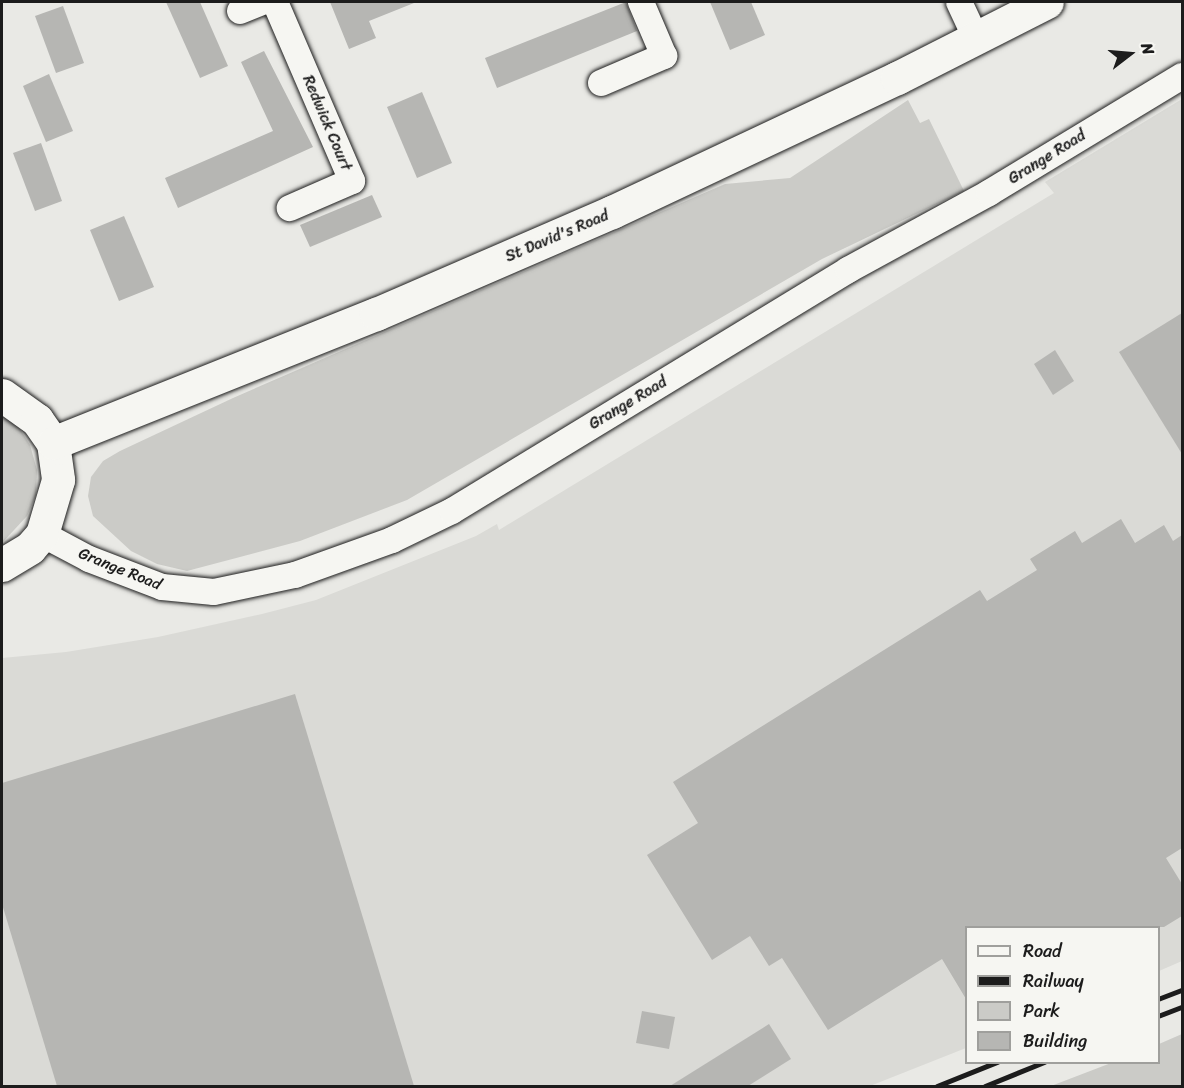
<!DOCTYPE html>
<style>
body{margin:0}
#map{position:relative;width:1184px;height:1088px;overflow:hidden;background:#e9e9e5;font-family:Sriracha,sans-serif}
div>[style]{position:absolute}
.built>*{inset:0;background:#dadad6}
.green>*{inset:0;background:#cbcbc7}
.building>*{inset:0;background:#b6b6b3}
.roads{filter:drop-shadow(0 0 2px #1c1c1c) drop-shadow(0 0 2px #1c1c1c)}
.street>*{height:26px;margin:-13px;padding:0 13px;transform-origin:13px;border-radius:13px;background:#f6f6f2}
.secondary>*{height:33px;margin:-16.5px;padding:0 16.5px;transform-origin:16.5px;border-radius:16.5px;background:#f6f6f2}
.rail>*{height:4.5px;margin:-2.25px;padding:0 2.25px;transform-origin:2.25px;border-radius:2.25px;background:#1c1c1c}
span{translate:-50% -50%;white-space:nowrap;text-align:center;line-height:1.15;-webkit-text-stroke:5px #f6f6f2;paint-order:stroke}
.street-label{font-size:16px;color:#1c1c1c}
.frame{position:absolute;inset:0;border:3px solid #1c1c1c;pointer-events:none}
.legend{position:absolute;left:965px;top:926px;width:195px;height:138px;box-sizing:border-box;background:#f6f6f2;border:2px solid #9f9f9c;margin:0;padding:8px 10px;list-style:none;font-size:18px;color:#1c1c1c}
.legend li{display:flex;align-items:center;gap:12px;height:30px}
.legend b{width:30px;border:2px solid #9f9f9c}
.north{position:absolute;left:1100px;top:24px;width:60px;height:60px;-webkit-text-stroke:4px #f6f6f2;paint-order:stroke;rotate:74deg;font-size:16px;font-weight:700;line-height:24px;text-align:center;color:#1c1c1c}
.north::after{content:'';display:block;margin:auto;width:21px;height:27px;background:#1c1c1c;clip-path:polygon(50% 0,100% 100%,50% 72%,0 100%)}
</style>
<div id="map">
<div class="built">
<i style="clip-path:polygon(1182px 99px,1182px 961px,1159px 971px,1158px 928px,966px 928px,966px 1048px,870px 1086px,2px 1086px,2px 658px,66px 652px,158px 637px,262px 614px,316px 600px,476px 536px,497px 524px,499px 530px,1054px 193px,1045px 182px)"></i>
</div>
<div class="green">
<i style="clip-path:polygon(908px 100px,920px 123px,929px 119px,964px 191px,822px 259px,407px 500px,300px 541px,187px 571px,157px 564px,131px 551px,93px 516px,88px 496px,91px 477px,103px 461px,120px 451px,233px 398px,725px 184px,790px 178px)"></i>
<i style="clip-path:polygon(2px 414px,14px 420px,30px 445px,37px 470px,36px 495px,27px 516px,2px 543px)"></i>
<i style="clip-path:polygon(1182px 1034px,1182px 1086px,1051px 1086px,1111px 1063px,1158px 1062px,1159px 1044px)"></i>
</div>
<div class="building">
<i style="clip-path:polygon(166px 2px,200px 2px,228px 66px,200px 78px)"></i>
<i style="clip-path:polygon(330px 2px,413px 2px,414px 3px,369px 21px,376px 38px,349px 49px)"></i>
<i style="clip-path:polygon(626px 2px,637px 31px,497px 88px,485px 58px)"></i>
<i style="clip-path:polygon(710px 2px,751px 2px,765px 35px,730px 50px)"></i>
<i style="clip-path:polygon(63px 6px,84px 63px,56px 73px,35px 16px)"></i>
<i style="clip-path:polygon(264px 51px,313px 147px,178px 208px,165px 178px,273px 131px,241px 62px)"></i>
<i style="clip-path:polygon(49px 74px,73px 131px,46px 142px,23px 86px)"></i>
<i style="clip-path:polygon(422px 92px,452px 163px,417px 178px,387px 107px)"></i>
<i style="clip-path:polygon(41px 143px,62px 201px,35px 211px,13px 153px)"></i>
<i style="clip-path:polygon(372px 195px,382px 217px,310px 247px,300px 225px)"></i>
<i style="clip-path:polygon(124px 216px,154px 287px,119px 301px,90px 230px)"></i>
<i style="clip-path:polygon(1182px 313px,1182px 454px,1119px 352px)"></i>
<i style="clip-path:polygon(1055px 350px,1074px 381px,1053px 395px,1034px 364px)"></i>
<i style="clip-path:polygon(1121px 519px,1135px 543px,1164px 525px,1173px 541px,1182px 535px,1182px 848px,1166px 858px,1182px 884px,1182px 916px,1164px 927px,966px 927px,966px 999px,942px 959px,828px 1030px,782px 958px,769px 966px,750px 936px,712px 960px,647px 855px,698px 823px,673px 782px,980px 590px,987px 601px,1037px 570px,1030px 559px,1075px 531px,1082px 543px)"></i>
<i style="clip-path:polygon(295px 694px,414px 1086px,57px 1086px,2px 904px,2px 783px)"></i>
<i style="clip-path:polygon(642px 1011px,675px 1017px,669px 1049px,636px 1043px)"></i>
<i style="clip-path:polygon(769px 1024px,791px 1059px,748px 1086px,670px 1086px)"></i>
</div>
<div class="roads">
<div class="street">
<i style="left:275px;top:2px;width:195px;rotate:66.7deg"></i>
<i style="left:352px;top:181px;width:68px;rotate:156.5deg"></i>
<i style="left:959px;top:2px;width:40px;rotate:65deg"></i>
<i style="left:240px;top:11px;width:24px;rotate:-22deg"></i>
<i style="left:601px;top:83px;width:69px;rotate:-23.2deg"></i>
<i style="left:664px;top:56px;width:59px;rotate:-113.1deg"></i>
<i style="left:42px;top:534px;width:53px;rotate:28deg"></i>
<i style="left:89px;top:559px;width:78px;rotate:21deg"></i>
<i style="left:162px;top:587px;width:52px;rotate:5.5deg"></i>
<i style="left:214px;top:592px;width:83px;rotate:-11.9deg"></i>
<i style="left:295px;top:575px;width:103px;rotate:-19.8deg"></i>
<i style="left:392px;top:540px;width:67px;rotate:-25.8deg"></i>
<i style="left:452px;top:511px;width:464px;rotate:-31.3deg"></i>
<i style="left:848px;top:270px;width:161px;rotate:-28.6deg"></i>
<i style="left:989px;top:193px;width:226px;rotate:-31.2deg"></i>
</div>
<div class="secondary">
<i style="left:2px;top:395px;width:43px;rotate:35.5deg"></i>
<i style="left:37px;top:420px;width:28px;rotate:55deg"></i>
<i style="left:53px;top:443px;width:37px;rotate:82deg"></i>
<i style="left:58px;top:480px;width:56px;rotate:106.5deg"></i>
<i style="left:42px;top:534px;width:18px;rotate:131deg"></i>
<i style="left:30px;top:548px;width:33px;rotate:149deg"></i>
<i style="left:53px;top:443px;width:348px;rotate:-21.8deg"></i>
<i style="left:376px;top:314px;width:257px;rotate:-23.4deg"></i>
<i style="left:612px;top:212px;width:315px;rotate:-25.2deg"></i>
<i style="left:897px;top:78px;width:168px;rotate:-26.9deg"></i>
</div>
</div>
<div class="rail">
<i style="left:1158px;top:999px;width:26px;rotate:-21deg"></i>
<i style="left:1158px;top:1016px;width:26px;rotate:-21deg"></i>
<i style="left:937px;top:1086px;width:65px;rotate:-21.8deg"></i>
<i style="left:985px;top:1086px;width:64px;rotate:-22.1deg"></i>
</div>
<div class="street-label">
<span style="left:327px;top:123px;rotate:67deg">Redwick Court</span>
<span style="left:1047px;top:157px;rotate:-32deg">Grange Road</span>
<span style="left:557px;top:236px;rotate:-23deg">St David's Road</span>
<span style="left:628px;top:403px;rotate:-31deg">Grange Road</span>
<span style="left:120px;top:569px;rotate:22deg">Grange Road</span>
</div>
<div class="frame"></div>
<ul class="legend">
<li><b style="height:8px;background:#f6f6f2"></b>Road</li>
<li><b style="height:8px;background:#1c1c1c"></b>Railway</li>
<li><b style="height:16px;background:#cbcbc7"></b>Park</li>
<li><b style="height:16px;background:#b6b6b3"></b>Building</li>
</ul>
<div class="north">N</div>
</div>
